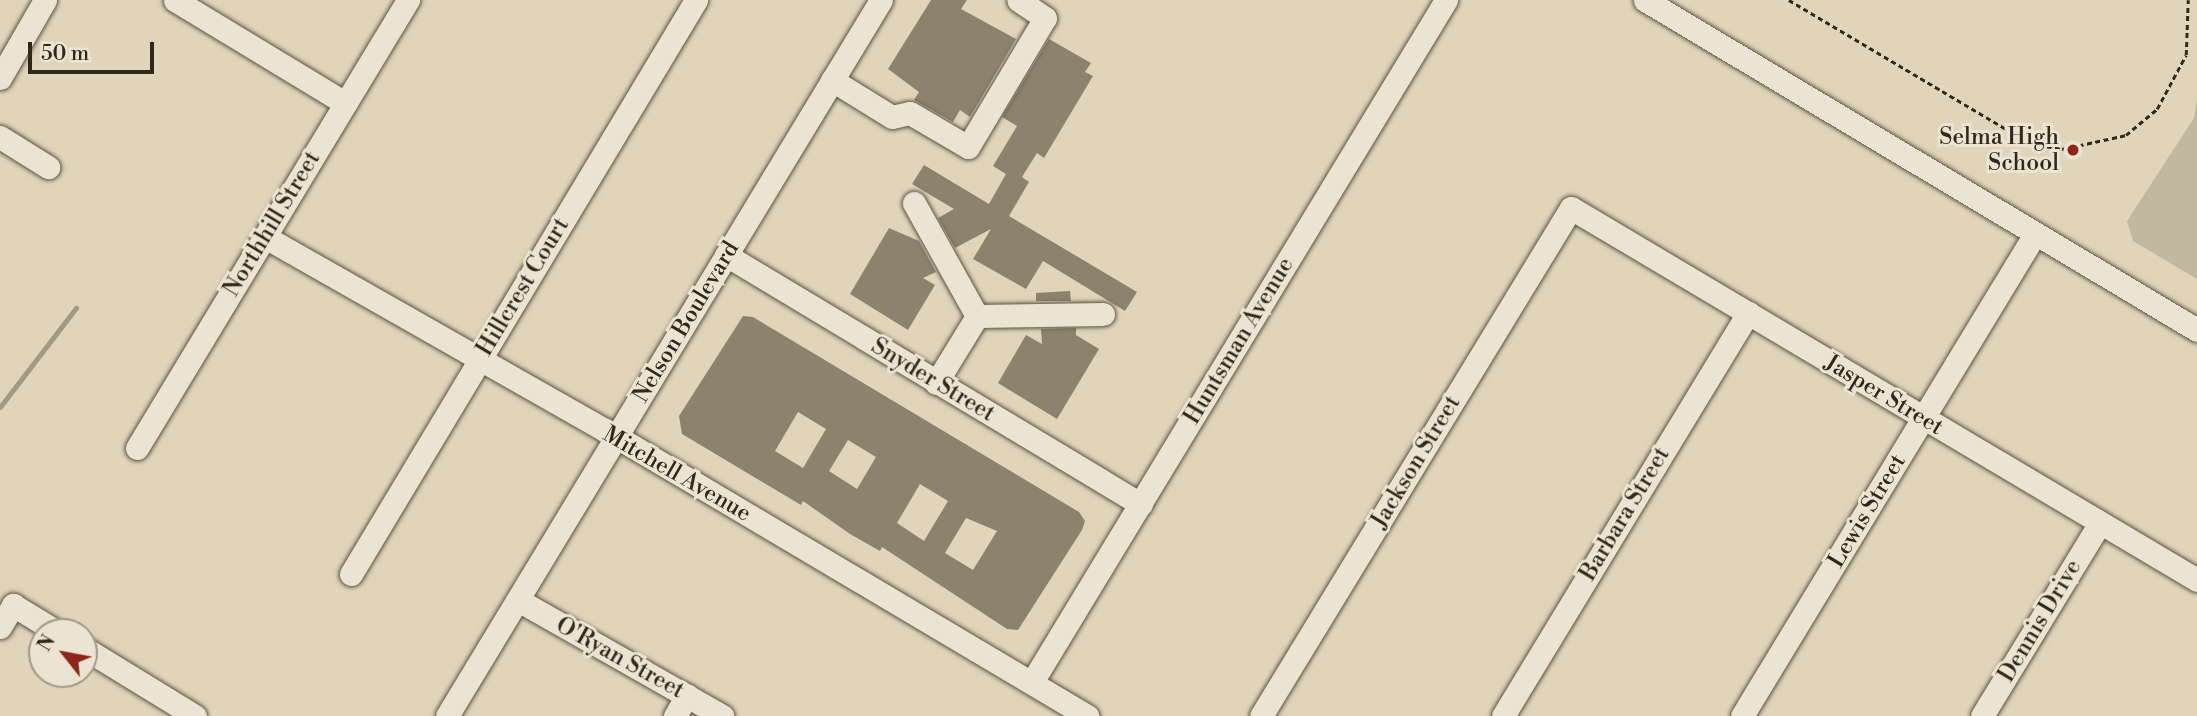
<!DOCTYPE html>
<style>
body{margin:0}
#map{position:relative;width:2197px;height:716px;overflow:hidden;background:#e0d5ba;font-family:"Libre Bodoni",serif}
div>[style]{position:absolute}
.green>*{inset:0;background:#c2b89f}
.stream>*{height:5px;margin:-2.5px;padding:0 2.5px;transform-origin:2.5px;border-radius:2.5px;background:#a49a84}
.building>*{inset:0;background:#8c826e}
.path>*{height:2.5px;margin-top:-1.25px;transform-origin:0;background:repeating-linear-gradient(90deg,#31281c 0 5px,transparent 0 8.5px)}
.roads{filter:drop-shadow(0 0 2px #5d5344) drop-shadow(0 0 2px #5d5344)}
.minor>*{height:23px;margin:-11.5px;padding:0 11.5px;transform-origin:11.5px;border-radius:11.5px;background:#ebe4d2}
.dots>*{width:19px;height:19px;translate:-50% -50%;box-sizing:border-box;border:4px solid #ebe4d2;border-radius:50%}
span{translate:-50% -50%;white-space:nowrap;text-align:center;line-height:1.15;-webkit-text-stroke:6px #ebe4d2;paint-order:stroke}
.poi-label{font-size:23px;color:#31281c}
.right{translate:-100% -50%;text-align:right}
.street-label{font-size:23px;color:#31281c}
.north{position:absolute;left:28px;top:618px;width:70px;height:70px;box-sizing:border-box;background:#ebe4d2;border:2px solid #a19989;border-radius:50%;rotate:301deg;font-size:19px;font-weight:700;line-height:28px;text-align:center;color:#31281c}
.north::after{content:'';display:block;margin:auto;width:24px;height:32px;background:#8f2418;clip-path:polygon(50% 0,100% 100%,50% 72%,0 100%)}
.scale{position:absolute;left:28px;top:42px;width:126px;height:32px;box-sizing:border-box;border:4px solid #31281c;border-top:0;padding-left:9px;font-size:21px;line-height:24px;white-space:nowrap;color:#31281c;-webkit-text-stroke:5px #ebe4d2;paint-order:stroke}
</style>
<div id="map">
<div class="green">
<i style="clip-path:polygon(2197px 99px,2197px 279px,2133px 241px,2127px 221px,2194px 118px)"></i>
</div>
<div class="stream">
<i style="left:0;top:407px;width:125px;rotate:-52.5deg"></i>
</div>
<div class="building">
<i style="clip-path:polygon(931px 0,967px 0,961px 9px,1016px 39px,970px 117px,960px 110px,953px 122px,914px 100px,919px 92px,888px 69px)"></i>
<i style="clip-path:polygon(1049px 39px,1091px 63px,1085px 72px,1093px 76px,1044px 158px,1037px 153px,1022px 177px,1029px 182px,1009px 216px,1137px 292px,1125px 311px,1043px 261px,1026px 289px,973px 259px,991px 229px,955px 248px,938px 218px,954px 209px,912px 184px,924px 165px,989px 204px,1006px 174px,993px 166px,1017px 126px,1002px 117px)"></i>
<i style="clip-path:polygon(889px 228px,919px 241px,936px 272px,923px 278px,935px 285px,908px 330px,850px 294px)"></i>
<i style="clip-path:polygon(1070px 291px,1071px 301px,1036px 301px,1036px 293px)"></i>
<i style="clip-path:polygon(evenodd,743px 316px,753px 317px,1079px 512px,1085px 521px,1082px 530px,1018px 630px,1007px 629px,882px 547px,880px 551px,850px 534px,803px 501px,801px 505px,682px 434px,679px 416px,743px 316px,798px 412px,826px 429px,803px 468px,775px 451px,798px 412px,743px 316px,848px 440px,876px 457px,857px 489px,829px 471px,848px 440px,743px 316px,920px 484px,948px 501px,924px 541px,897px 523px,920px 484px,743px 316px,966px 518px,997px 531px,973px 570px,945px 553px,966px 518px)"></i>
<i style="clip-path:polygon(1076px 328px,1076px 335px,1099px 349px,1057px 419px,998px 383px,1026px 335px,1042px 344px,1041px 329px)"></i>
</div>
<div class="path">
<i style="left:1789px;top:0;width:280px;rotate:30.7deg"></i>
<i style="left:2030px;top:143px;width:33px;rotate:11deg"></i>
<i style="left:2062px;top:149px;width:66px;rotate:-12.3deg"></i>
<i style="left:2126px;top:135px;width:40px;rotate:-40deg"></i>
<i style="left:2157px;top:109px;width:61px;rotate:-61.8deg"></i>
<i style="left:2186px;top:55px;width:55px;rotate:-87.9deg"></i>
</div>
<div class="roads">
<div class="minor">
<i style="left:175px;top:0;width:199px;rotate:31.2deg"></i>
<i style="left:1645px;top:0;width:643px;rotate:30.87deg"></i>
<i style="left:0;top:78px;width:90px;rotate:-60deg"></i>
<i style="left:832px;top:80px;width:70px;rotate:31.7deg"></i>
<i style="left:892px;top:117px;width:18px;rotate:-13deg"></i>
<i style="left:910px;top:113px;width:67px;rotate:30.4deg"></i>
<i style="left:968px;top:147px;width:150px;rotate:-59.2deg"></i>
<i style="left:1045px;top:18px;width:32px;rotate:-146deg"></i>
<i style="left:0;top:137px;width:57px;rotate:32deg"></i>
<i style="left:914px;top:203px;width:129px;rotate:60.9deg"></i>
<i style="left:265px;top:237px;width:405px;rotate:29.6deg"></i>
<i style="left:617px;top:437px;width:547px;rotate:30.69deg"></i>
<i style="left:726px;top:255px;width:484px;rotate:31deg"></i>
<i style="left:977px;top:316px;width:126px;rotate:-0.9deg"></i>
<i style="left:936px;top:383px;width:79px;rotate:-58.5deg"></i>
<i style="left:137px;top:448px;width:524px;rotate:-58.83deg"></i>
<i style="left:351px;top:574px;width:670px;rotate:-58.99deg"></i>
<i style="left:518px;top:600px;width:235px;rotate:29.6deg"></i>
<i style="left:0;top:627px;width:26px;rotate:-59deg"></i>
<i style="left:13px;top:605px;width:52px;rotate:31.5deg"></i>
<i style="left:84px;top:648px;width:130px;rotate:31.5deg"></i>
<i style="left:1032px;top:682px;width:798px;rotate:-58.74deg"></i>
<i style="left:447px;top:716px;width:837px;rotate:-58.78deg"></i>
<i style="left:675px;top:716px;width:24px;rotate:-60deg"></i>
<i style="left:1261px;top:716px;width:595px;rotate:-58.61deg"></i>
<i style="left:1571px;top:208px;width:728px;rotate:30.72deg"></i>
<i style="left:1503px;top:716px;width:472px;rotate:-58.7deg"></i>
<i style="left:1742px;top:716px;width:564px;rotate:-58.71deg"></i>
<i style="left:1982px;top:716px;width:223px;rotate:-58.6deg"></i>
</div>
</div>
<div class="dots">
<i style="left:2073px;top:150px;background:#8f2418"></i>
</div>
<div class="poi-label">
<span class="right" style="left:2059px;top:150px">Selma High<br>School</span>
</div>
<div class="street-label">
<span style="left:272px;top:224px;rotate:-59deg">Northhill Street</span>
<span style="left:523px;top:287px;rotate:-59deg">Hillcrest Court</span>
<span style="left:686px;top:322px;rotate:-59deg">Nelson Boulevard</span>
<span style="left:1239px;top:341px;rotate:-59deg">Huntsman Avenue</span>
<span style="left:933px;top:380px;rotate:31deg">Snyder Street</span>
<span style="left:1884px;top:395px;rotate:31deg">Jasper Street</span>
<span style="left:1416px;top:462px;rotate:-59deg">Jackson Street</span>
<span style="left:677px;top:474px;rotate:30deg">Mitchell Avenue</span>
<span style="left:1867px;top:511px;rotate:-59deg">Lewis Street</span>
<span style="left:1625px;top:514px;rotate:-59deg">Barbara Street</span>
<span style="left:2040px;top:621px;rotate:-59deg">Dennis Drive</span>
<span style="left:620px;top:658px;rotate:29deg">O'Ryan Street</span>
</div>
<div class="north">N</div>
<div class="scale">50 m</div>
</div>
